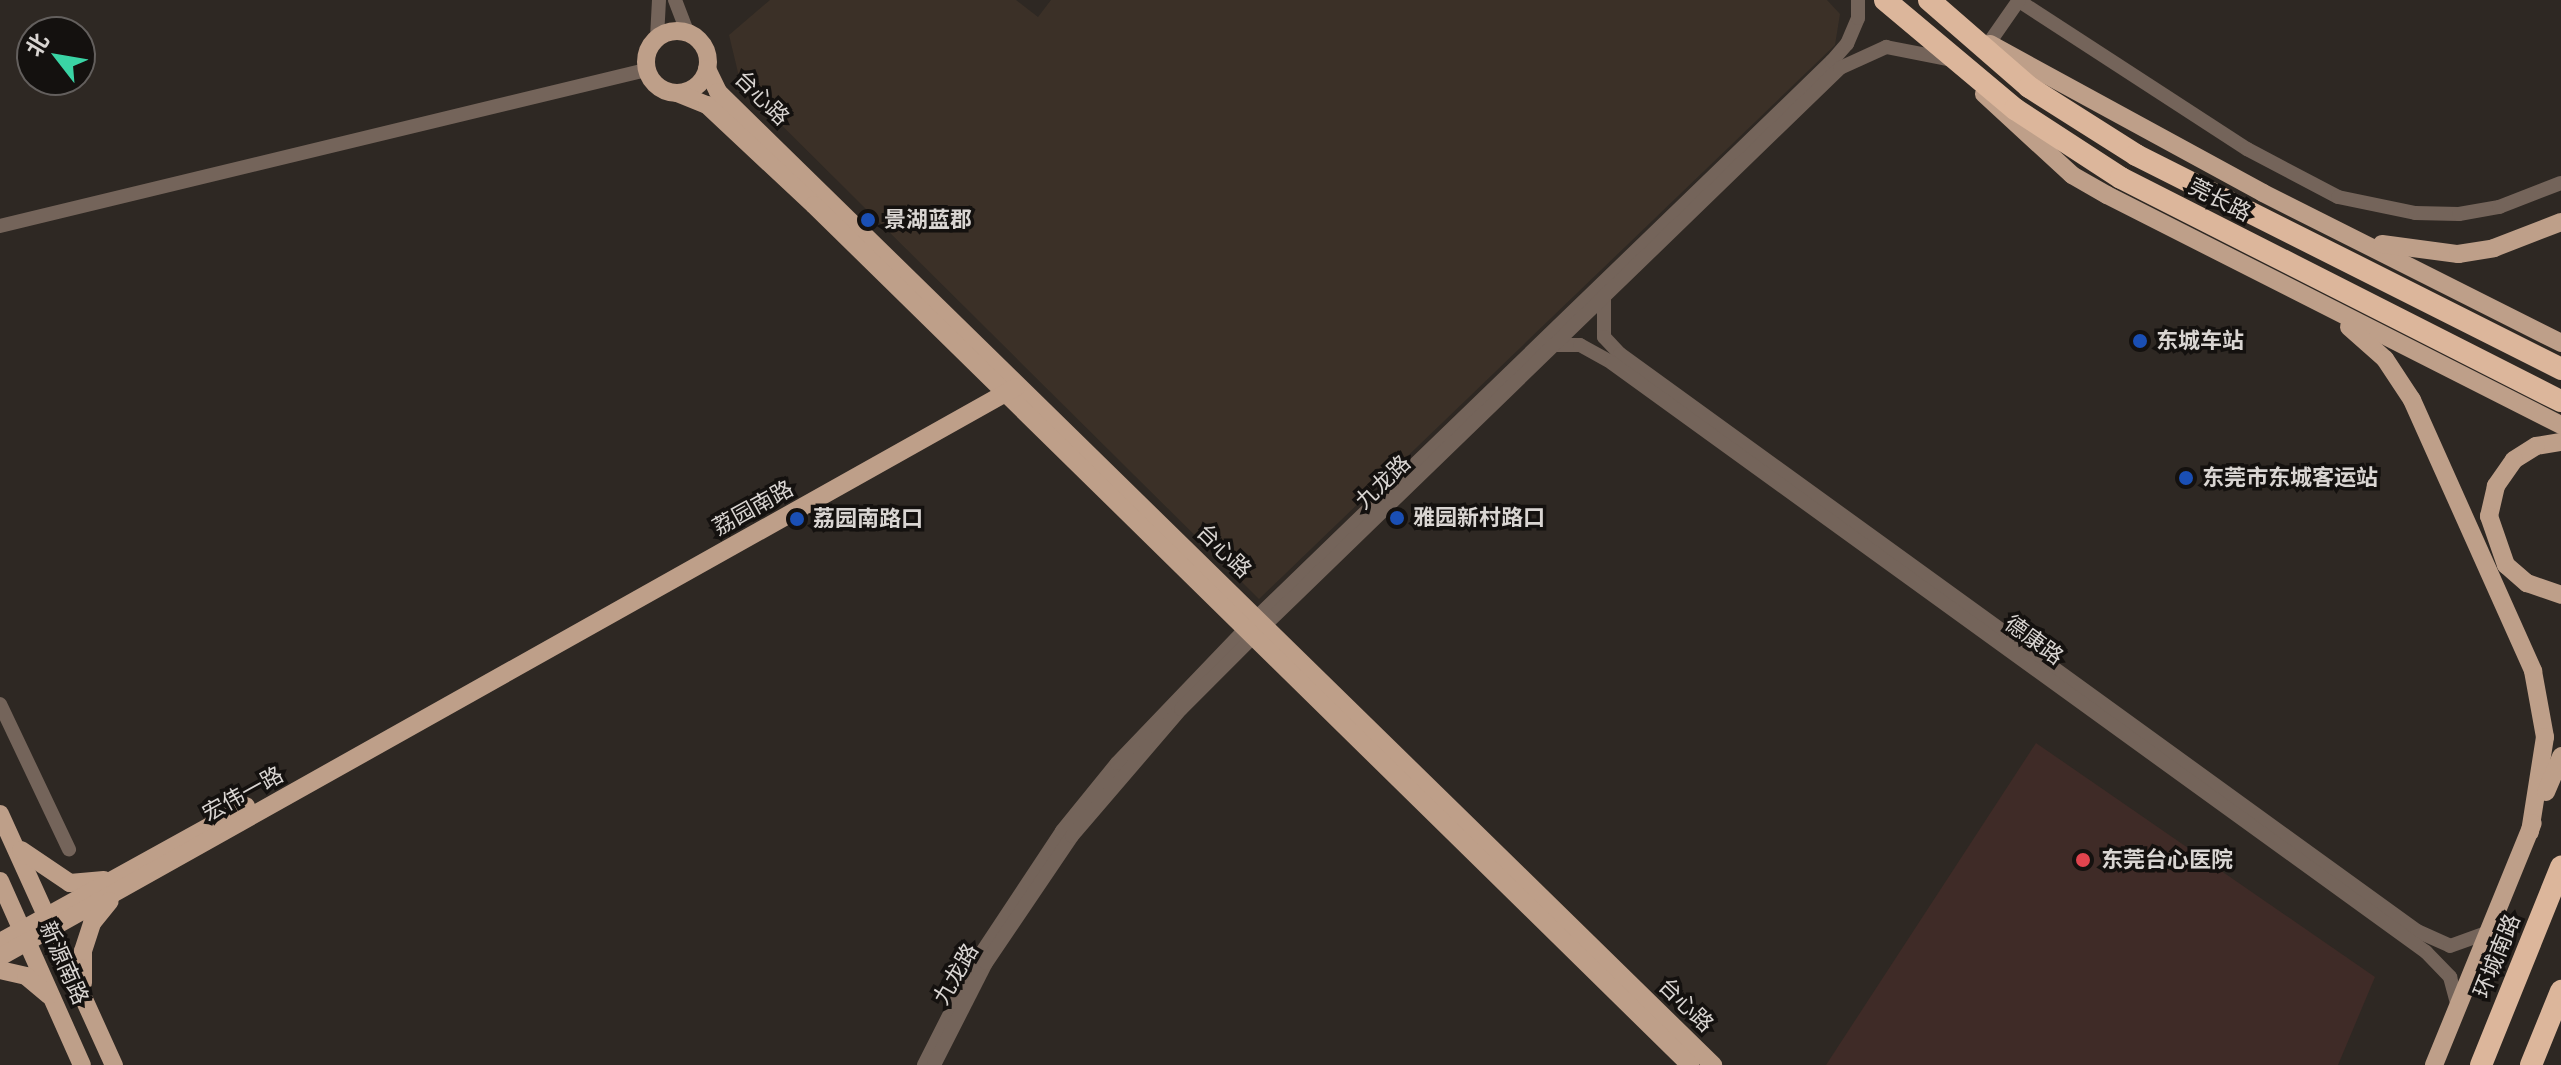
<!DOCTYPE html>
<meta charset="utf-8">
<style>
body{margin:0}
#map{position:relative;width:2561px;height:1065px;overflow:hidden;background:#2e2823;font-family:Mulish,"Noto Sans SC",sans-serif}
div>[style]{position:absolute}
.built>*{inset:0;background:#3b3027}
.medical>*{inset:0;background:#3f2b27}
.minor>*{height:14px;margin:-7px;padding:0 7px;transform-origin:7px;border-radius:7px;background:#74645a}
.major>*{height:18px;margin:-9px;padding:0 9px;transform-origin:9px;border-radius:9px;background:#be9f89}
.major>.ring{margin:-9px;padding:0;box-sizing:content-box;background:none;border:18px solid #be9f89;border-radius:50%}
.highway>*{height:22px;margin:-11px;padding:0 11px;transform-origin:11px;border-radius:11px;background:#dcb69b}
.dots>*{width:22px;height:22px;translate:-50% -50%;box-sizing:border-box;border:4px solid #14110f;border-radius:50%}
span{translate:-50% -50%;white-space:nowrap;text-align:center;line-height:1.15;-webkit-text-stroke:7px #14110f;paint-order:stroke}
.street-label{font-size:22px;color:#d9d5d2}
.poi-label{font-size:22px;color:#d9d5d2;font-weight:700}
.left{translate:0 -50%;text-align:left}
.north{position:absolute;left:16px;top:16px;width:80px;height:80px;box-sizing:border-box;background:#14110f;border:2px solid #635f5d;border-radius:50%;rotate:301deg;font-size:22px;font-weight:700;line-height:32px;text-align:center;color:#d9d5d2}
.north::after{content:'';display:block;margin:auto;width:28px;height:36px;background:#3ad4a5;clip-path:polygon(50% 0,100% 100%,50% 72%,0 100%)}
</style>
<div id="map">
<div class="built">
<i style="clip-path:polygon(770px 0,1016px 0,1038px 17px,1051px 0,1827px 0,1840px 14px,1835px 45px,1259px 599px,741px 85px,729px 35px)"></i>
</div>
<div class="medical">
<i style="clip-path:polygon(2036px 743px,2375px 977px,2338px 1065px,1826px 1065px)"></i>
</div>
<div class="minor">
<i style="left:675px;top:0;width:34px;rotate:69deg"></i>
<i style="left:2019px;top:1px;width:272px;rotate:33deg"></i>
<i style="left:2247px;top:149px;width:103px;rotate:27.8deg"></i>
<i style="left:2338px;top:197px;width:79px;rotate:11.7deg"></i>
<i style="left:2415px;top:213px;width:44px;rotate:1.3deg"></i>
<i style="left:2459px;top:214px;width:41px;rotate:-9.9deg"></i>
<i style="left:2499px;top:207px;width:66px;rotate:-21.2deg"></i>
<i style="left:657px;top:38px;width:38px;rotate:-87deg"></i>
<i style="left:1989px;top:43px;width:52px;rotate:-55.1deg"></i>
<i style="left:0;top:226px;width:665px;rotate:-13.58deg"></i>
<i style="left:1604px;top:299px;width:38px;rotate:90deg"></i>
<i style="left:1604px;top:337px;width:23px;rotate:47deg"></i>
<i style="left:1620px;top:354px;width:984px;rotate:35.9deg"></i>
<i style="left:2417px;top:931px;width:36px;rotate:24deg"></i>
<i style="left:2450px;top:946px;width:41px;rotate:-19.7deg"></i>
<i style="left:1556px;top:345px;width:24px"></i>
<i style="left:1580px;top:345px;width:37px;rotate:29deg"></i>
<i style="left:1612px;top:363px;width:1005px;rotate:35.89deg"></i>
<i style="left:2426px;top:952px;width:35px;rotate:46deg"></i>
<i style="left:2450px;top:977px;width:30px;rotate:75deg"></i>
<i style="left:0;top:704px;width:161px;rotate:64.6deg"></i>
<i style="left:924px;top:1065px;width:120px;rotate:-63.2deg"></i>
<i style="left:978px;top:958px;width:152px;rotate:-56.5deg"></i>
<i style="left:1062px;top:831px;width:87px;rotate:-51deg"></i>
<i style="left:1117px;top:763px;width:202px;rotate:-46.2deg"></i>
<i style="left:1257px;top:617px;width:800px;rotate:-44.04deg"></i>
<i style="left:1832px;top:61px;width:23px;rotate:-49deg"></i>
<i style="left:1847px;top:44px;width:28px;rotate:-67deg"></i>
<i style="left:1858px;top:18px;width:18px;rotate:-90deg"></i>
<i style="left:934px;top:1065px;width:114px;rotate:-63deg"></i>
<i style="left:986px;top:963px;width:153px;rotate:-55.9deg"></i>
<i style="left:1072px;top:836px;width:167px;rotate:-49.4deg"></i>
<i style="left:1181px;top:709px;width:119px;rotate:-45deg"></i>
<i style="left:1265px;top:625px;width:801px;rotate:-44.09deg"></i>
<i style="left:1840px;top:68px;width:51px;rotate:-24.5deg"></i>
<i style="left:1886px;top:47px;width:62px;rotate:11.1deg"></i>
</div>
<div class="major">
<i class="ring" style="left:646px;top:31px;width:44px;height:44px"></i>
<i style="left:1990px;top:44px;width:311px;rotate:28.6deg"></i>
<i style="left:2263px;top:193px;width:334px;rotate:26.7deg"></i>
<i style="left:707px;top:69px;width:25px;rotate:64deg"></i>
<i style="left:718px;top:92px;width:1392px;rotate:44.36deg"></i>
<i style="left:677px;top:93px;width:32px;rotate:22deg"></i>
<i style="left:707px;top:105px;width:146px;rotate:43.1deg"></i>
<i style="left:814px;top:205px;width:1228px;rotate:44.47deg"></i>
<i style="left:1984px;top:94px;width:120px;rotate:42.6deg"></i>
<i style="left:2072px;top:175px;width:40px;rotate:29.7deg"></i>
<i style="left:2107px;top:195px;width:509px;rotate:26.87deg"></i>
<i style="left:2382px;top:244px;width:77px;rotate:7.5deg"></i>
<i style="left:2458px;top:254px;width:36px;rotate:-9deg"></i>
<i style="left:2494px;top:248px;width:72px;rotate:-21.2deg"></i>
<i style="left:2349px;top:327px;width:48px;rotate:41.6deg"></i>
<i style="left:2385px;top:359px;width:49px;rotate:56.6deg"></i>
<i style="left:2412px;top:400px;width:297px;rotate:65.9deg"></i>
<i style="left:2533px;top:671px;width:67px;rotate:79.7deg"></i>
<i style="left:2545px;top:737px;width:96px;rotate:99deg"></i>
<i style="left:2561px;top:442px;width:25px;rotate:171deg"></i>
<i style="left:2536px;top:446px;width:26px;rotate:148deg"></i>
<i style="left:2514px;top:460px;width:32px;rotate:125deg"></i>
<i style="left:2496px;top:486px;width:31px;rotate:103deg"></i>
<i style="left:2489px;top:516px;width:52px;rotate:70.9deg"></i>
<i style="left:2506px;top:565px;width:28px;rotate:41deg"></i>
<i style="left:2527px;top:583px;width:36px;rotate:19deg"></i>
<i style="left:2546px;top:792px;width:39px;rotate:-67deg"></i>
<i style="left:0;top:814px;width:276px;rotate:65.6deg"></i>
<i style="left:21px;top:850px;width:59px;rotate:34deg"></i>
<i style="left:70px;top:883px;width:34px;rotate:-5deg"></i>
<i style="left:0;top:881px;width:201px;rotate:66deg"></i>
<i style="left:0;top:942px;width:281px;rotate:-28.9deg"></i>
<i style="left:0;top:957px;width:1165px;rotate:-29.29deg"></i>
<i style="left:0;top:970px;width:27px;rotate:13deg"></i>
<i style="left:26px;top:976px;width:30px;rotate:40deg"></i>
<i style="left:83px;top:983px;width:32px;rotate:-90deg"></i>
<i style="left:83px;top:951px;width:29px;rotate:-72deg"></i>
<i style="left:92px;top:923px;width:28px;rotate:-51deg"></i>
<i style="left:2434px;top:1065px;width:261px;rotate:-67.8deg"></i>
</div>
<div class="highway">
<i style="left:1885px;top:0;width:170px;rotate:40deg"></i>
<i style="left:2015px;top:109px;width:126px;rotate:33.1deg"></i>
<i style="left:2121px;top:178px;width:493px;rotate:26.9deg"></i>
<i style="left:1929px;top:0;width:133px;rotate:41deg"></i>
<i style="left:2029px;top:87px;width:127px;rotate:32.4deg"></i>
<i style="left:2136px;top:155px;width:476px;rotate:26.7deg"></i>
<i style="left:2481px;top:1065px;width:214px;rotate:-68deg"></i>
<i style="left:2531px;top:1065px;width:80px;rotate:-67.9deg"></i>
</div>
<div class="dots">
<i style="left:868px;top:220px;background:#1a4fb4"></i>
<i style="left:2140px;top:341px;background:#1a4fb4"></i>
<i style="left:2186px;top:478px;background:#1a4fb4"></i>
<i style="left:1397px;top:518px;background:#1a4fb4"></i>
<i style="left:797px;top:519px;background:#1a4fb4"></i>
<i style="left:2083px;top:860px;background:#e0444e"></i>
</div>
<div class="street-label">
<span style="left:762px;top:98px;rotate:45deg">台心路</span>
<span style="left:2220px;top:200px;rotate:27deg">莞长路</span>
<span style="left:1383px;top:482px;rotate:-44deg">九龙路</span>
<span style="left:753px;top:508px;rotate:-29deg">荔园南路</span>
<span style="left:1224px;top:551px;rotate:44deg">台心路</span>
<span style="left:2034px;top:640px;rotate:36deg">德康路</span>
<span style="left:243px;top:794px;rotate:-29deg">宏伟一路</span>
<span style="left:2497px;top:956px;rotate:-68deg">环城南路</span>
<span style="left:64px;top:963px;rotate:66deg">新源南路</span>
<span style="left:956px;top:974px;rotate:-60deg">九龙路</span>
<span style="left:1686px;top:1005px;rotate:44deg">台心路</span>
</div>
<div class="poi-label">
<span class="left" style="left:884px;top:220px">景湖蓝郡</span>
<span class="left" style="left:2156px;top:341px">东城车站</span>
<span class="left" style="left:2202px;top:478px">东莞市东城客运站</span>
<span class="left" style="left:1413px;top:518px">雅园新村路口</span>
<span class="left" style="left:813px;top:519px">荔园南路口</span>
<span class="left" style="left:2101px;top:860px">东莞台心医院</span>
</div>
<div class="north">北</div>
</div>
